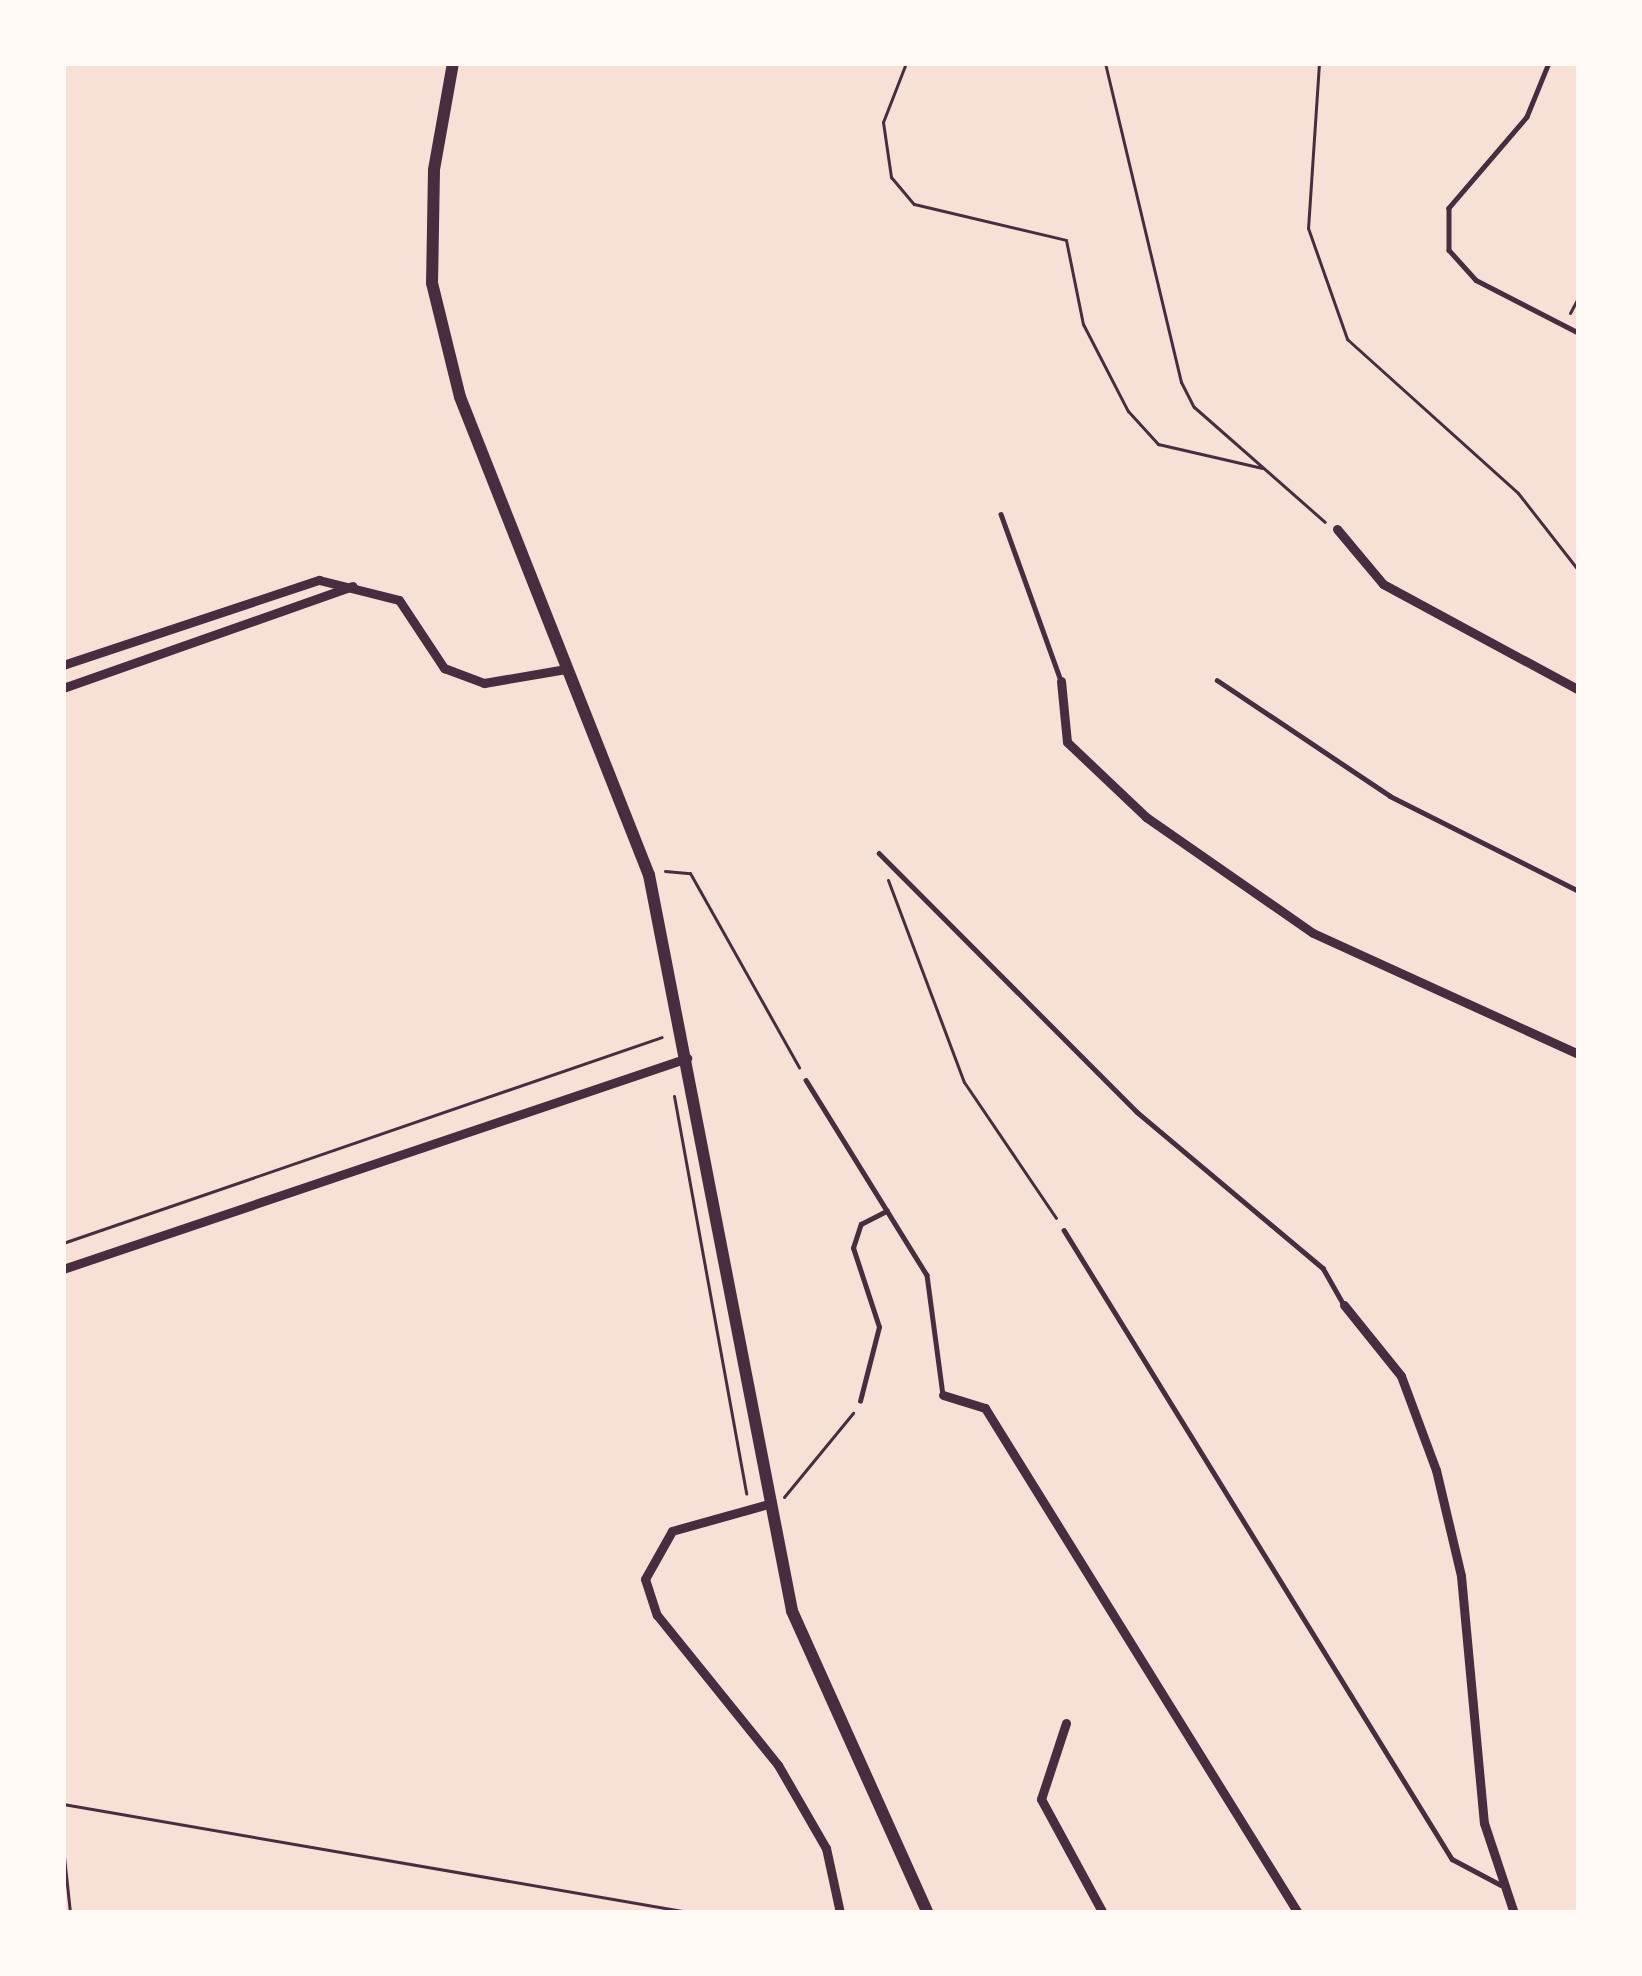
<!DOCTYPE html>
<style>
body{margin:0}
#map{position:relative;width:1642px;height:1976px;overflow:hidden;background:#f7e1d7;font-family:"Nunito Sans",sans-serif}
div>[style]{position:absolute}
.path>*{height:3px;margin:-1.5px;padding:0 1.5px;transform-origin:1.5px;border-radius:1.5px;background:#4a2c40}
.service>*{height:4.5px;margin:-2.25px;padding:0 2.25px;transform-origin:2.25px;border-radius:2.25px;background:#4a2c40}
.minor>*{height:9px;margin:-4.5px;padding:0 4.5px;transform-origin:4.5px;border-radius:4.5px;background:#4a2c40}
.secondary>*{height:12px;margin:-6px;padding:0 6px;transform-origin:6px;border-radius:6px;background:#4a2c40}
span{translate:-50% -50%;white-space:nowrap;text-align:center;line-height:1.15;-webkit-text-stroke:12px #fffaf5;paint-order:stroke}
.frame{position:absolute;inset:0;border:66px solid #fffaf5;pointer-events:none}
</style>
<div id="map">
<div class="path">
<i style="left:906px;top:63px;width:63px;rotate:111.3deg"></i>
<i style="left:883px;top:122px;width:56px;rotate:81.7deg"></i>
<i style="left:891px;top:177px;width:35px;rotate:50deg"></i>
<i style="left:914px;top:204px;width:156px;rotate:13.3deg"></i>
<i style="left:1066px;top:240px;width:86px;rotate:78.6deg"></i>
<i style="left:1083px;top:324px;width:98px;rotate:62.7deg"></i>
<i style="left:1128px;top:411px;width:45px;rotate:47.7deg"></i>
<i style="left:1158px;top:444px;width:107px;rotate:13deg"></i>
<i style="left:1105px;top:63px;width:328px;rotate:76.6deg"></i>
<i style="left:1181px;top:382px;width:28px;rotate:63deg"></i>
<i style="left:1194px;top:407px;width:174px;rotate:41.3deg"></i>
<i style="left:1319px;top:63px;width:165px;rotate:93.8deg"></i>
<i style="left:1308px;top:228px;width:118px;rotate:70.6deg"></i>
<i style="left:1347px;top:339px;width:230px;rotate:42deg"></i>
<i style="left:1518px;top:493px;width:99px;rotate:52deg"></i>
<i style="left:1570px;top:313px;width:19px;rotate:-62deg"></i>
<i style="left:665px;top:871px;width:25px;rotate:5deg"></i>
<i style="left:690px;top:873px;width:223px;rotate:60.7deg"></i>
<i style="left:888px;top:880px;width:216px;rotate:69.4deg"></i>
<i style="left:964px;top:1082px;width:164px;rotate:55.9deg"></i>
<i style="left:674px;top:1096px;width:404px;rotate:79.7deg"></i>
<i style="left:63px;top:1243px;width:633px;rotate:-18.98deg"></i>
<i style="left:784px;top:1497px;width:109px;rotate:-50.6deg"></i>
<i style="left:63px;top:1804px;width:640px;rotate:9.8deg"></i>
<i style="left:63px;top:1847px;width:66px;rotate:83.9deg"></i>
</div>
<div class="service">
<i style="left:1549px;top:63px;width:58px;rotate:112.2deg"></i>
<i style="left:1527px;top:117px;width:120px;rotate:130.6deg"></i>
<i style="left:1449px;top:208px;width:42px;rotate:90deg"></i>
<i style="left:1449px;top:250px;width:40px;rotate:48deg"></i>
<i style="left:1476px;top:280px;width:116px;rotate:27.2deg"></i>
<i style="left:1001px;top:514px;width:177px;rotate:70.2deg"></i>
<i style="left:1217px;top:680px;width:208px;rotate:33.8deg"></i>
<i style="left:1390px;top:796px;width:212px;rotate:26.7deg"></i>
<i style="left:879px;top:853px;width:366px;rotate:45.1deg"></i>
<i style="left:1137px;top:1112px;width:243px;rotate:40deg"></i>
<i style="left:1323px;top:1268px;width:43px;rotate:60.4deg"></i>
<i style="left:806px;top:1080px;width:229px;rotate:58.2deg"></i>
<i style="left:927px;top:1275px;width:121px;rotate:82.4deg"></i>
<i style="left:1064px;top:1230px;width:739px;rotate:58.33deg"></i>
<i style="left:1452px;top:1859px;width:55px;rotate:28deg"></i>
<i style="left:860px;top:1401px;width:76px;rotate:-75.6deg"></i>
<i style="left:879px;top:1327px;width:83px;rotate:-108.2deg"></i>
<i style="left:853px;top:1248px;width:25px;rotate:-72deg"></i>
<i style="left:861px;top:1224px;width:29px;rotate:-27deg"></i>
</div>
<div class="minor">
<i style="left:1337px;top:529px;width:72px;rotate:50.1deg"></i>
<i style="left:1383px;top:584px;width:223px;rotate:28.4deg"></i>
<i style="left:63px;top:665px;width:270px;rotate:-18.4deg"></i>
<i style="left:319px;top:580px;width:82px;rotate:14deg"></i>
<i style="left:399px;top:600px;width:82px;rotate:56.5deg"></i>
<i style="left:444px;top:668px;width:43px;rotate:20.6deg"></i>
<i style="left:484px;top:683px;width:83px;rotate:-9.7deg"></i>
<i style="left:1061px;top:681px;width:61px;rotate:84.4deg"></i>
<i style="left:1067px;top:742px;width:109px;rotate:43.5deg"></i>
<i style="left:1146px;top:817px;width:203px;rotate:34.8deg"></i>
<i style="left:1313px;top:933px;width:292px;rotate:24.5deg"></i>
<i style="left:63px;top:688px;width:307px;rotate:-19.4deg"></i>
<i style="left:63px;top:1269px;width:659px;rotate:-18.68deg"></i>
<i style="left:1344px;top:1305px;width:91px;rotate:51.2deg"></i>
<i style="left:1401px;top:1376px;width:100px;rotate:69.6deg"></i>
<i style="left:1436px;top:1470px;width:109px;rotate:76.7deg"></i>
<i style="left:1461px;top:1576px;width:248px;rotate:84.7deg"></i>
<i style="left:1484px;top:1823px;width:95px;rotate:71.6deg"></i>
<i style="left:943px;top:1395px;width:44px;rotate:17.2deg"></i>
<i style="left:985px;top:1408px;width:594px;rotate:58.21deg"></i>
<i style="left:772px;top:1503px;width:104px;rotate:164.4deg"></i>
<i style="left:672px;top:1531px;width:55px;rotate:119.4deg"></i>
<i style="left:645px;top:1579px;width:38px;rotate:72deg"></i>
<i style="left:657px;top:1615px;width:193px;rotate:51.1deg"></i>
<i style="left:778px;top:1765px;width:96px;rotate:60deg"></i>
<i style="left:826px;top:1848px;width:66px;rotate:77.8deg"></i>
<i style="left:1066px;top:1723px;width:80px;rotate:108.2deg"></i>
<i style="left:1041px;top:1799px;width:130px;rotate:61.5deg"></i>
</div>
<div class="secondary">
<i style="left:453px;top:63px;width:109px;rotate:100.1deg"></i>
<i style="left:434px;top:170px;width:113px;rotate:91deg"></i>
<i style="left:432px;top:283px;width:117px;rotate:76.2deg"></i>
<i style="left:460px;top:397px;width:514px;rotate:68.43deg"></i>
<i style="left:649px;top:875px;width:750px;rotate:79deg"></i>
<i style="left:792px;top:1611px;width:331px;rotate:65.8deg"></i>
</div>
<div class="frame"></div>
</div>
